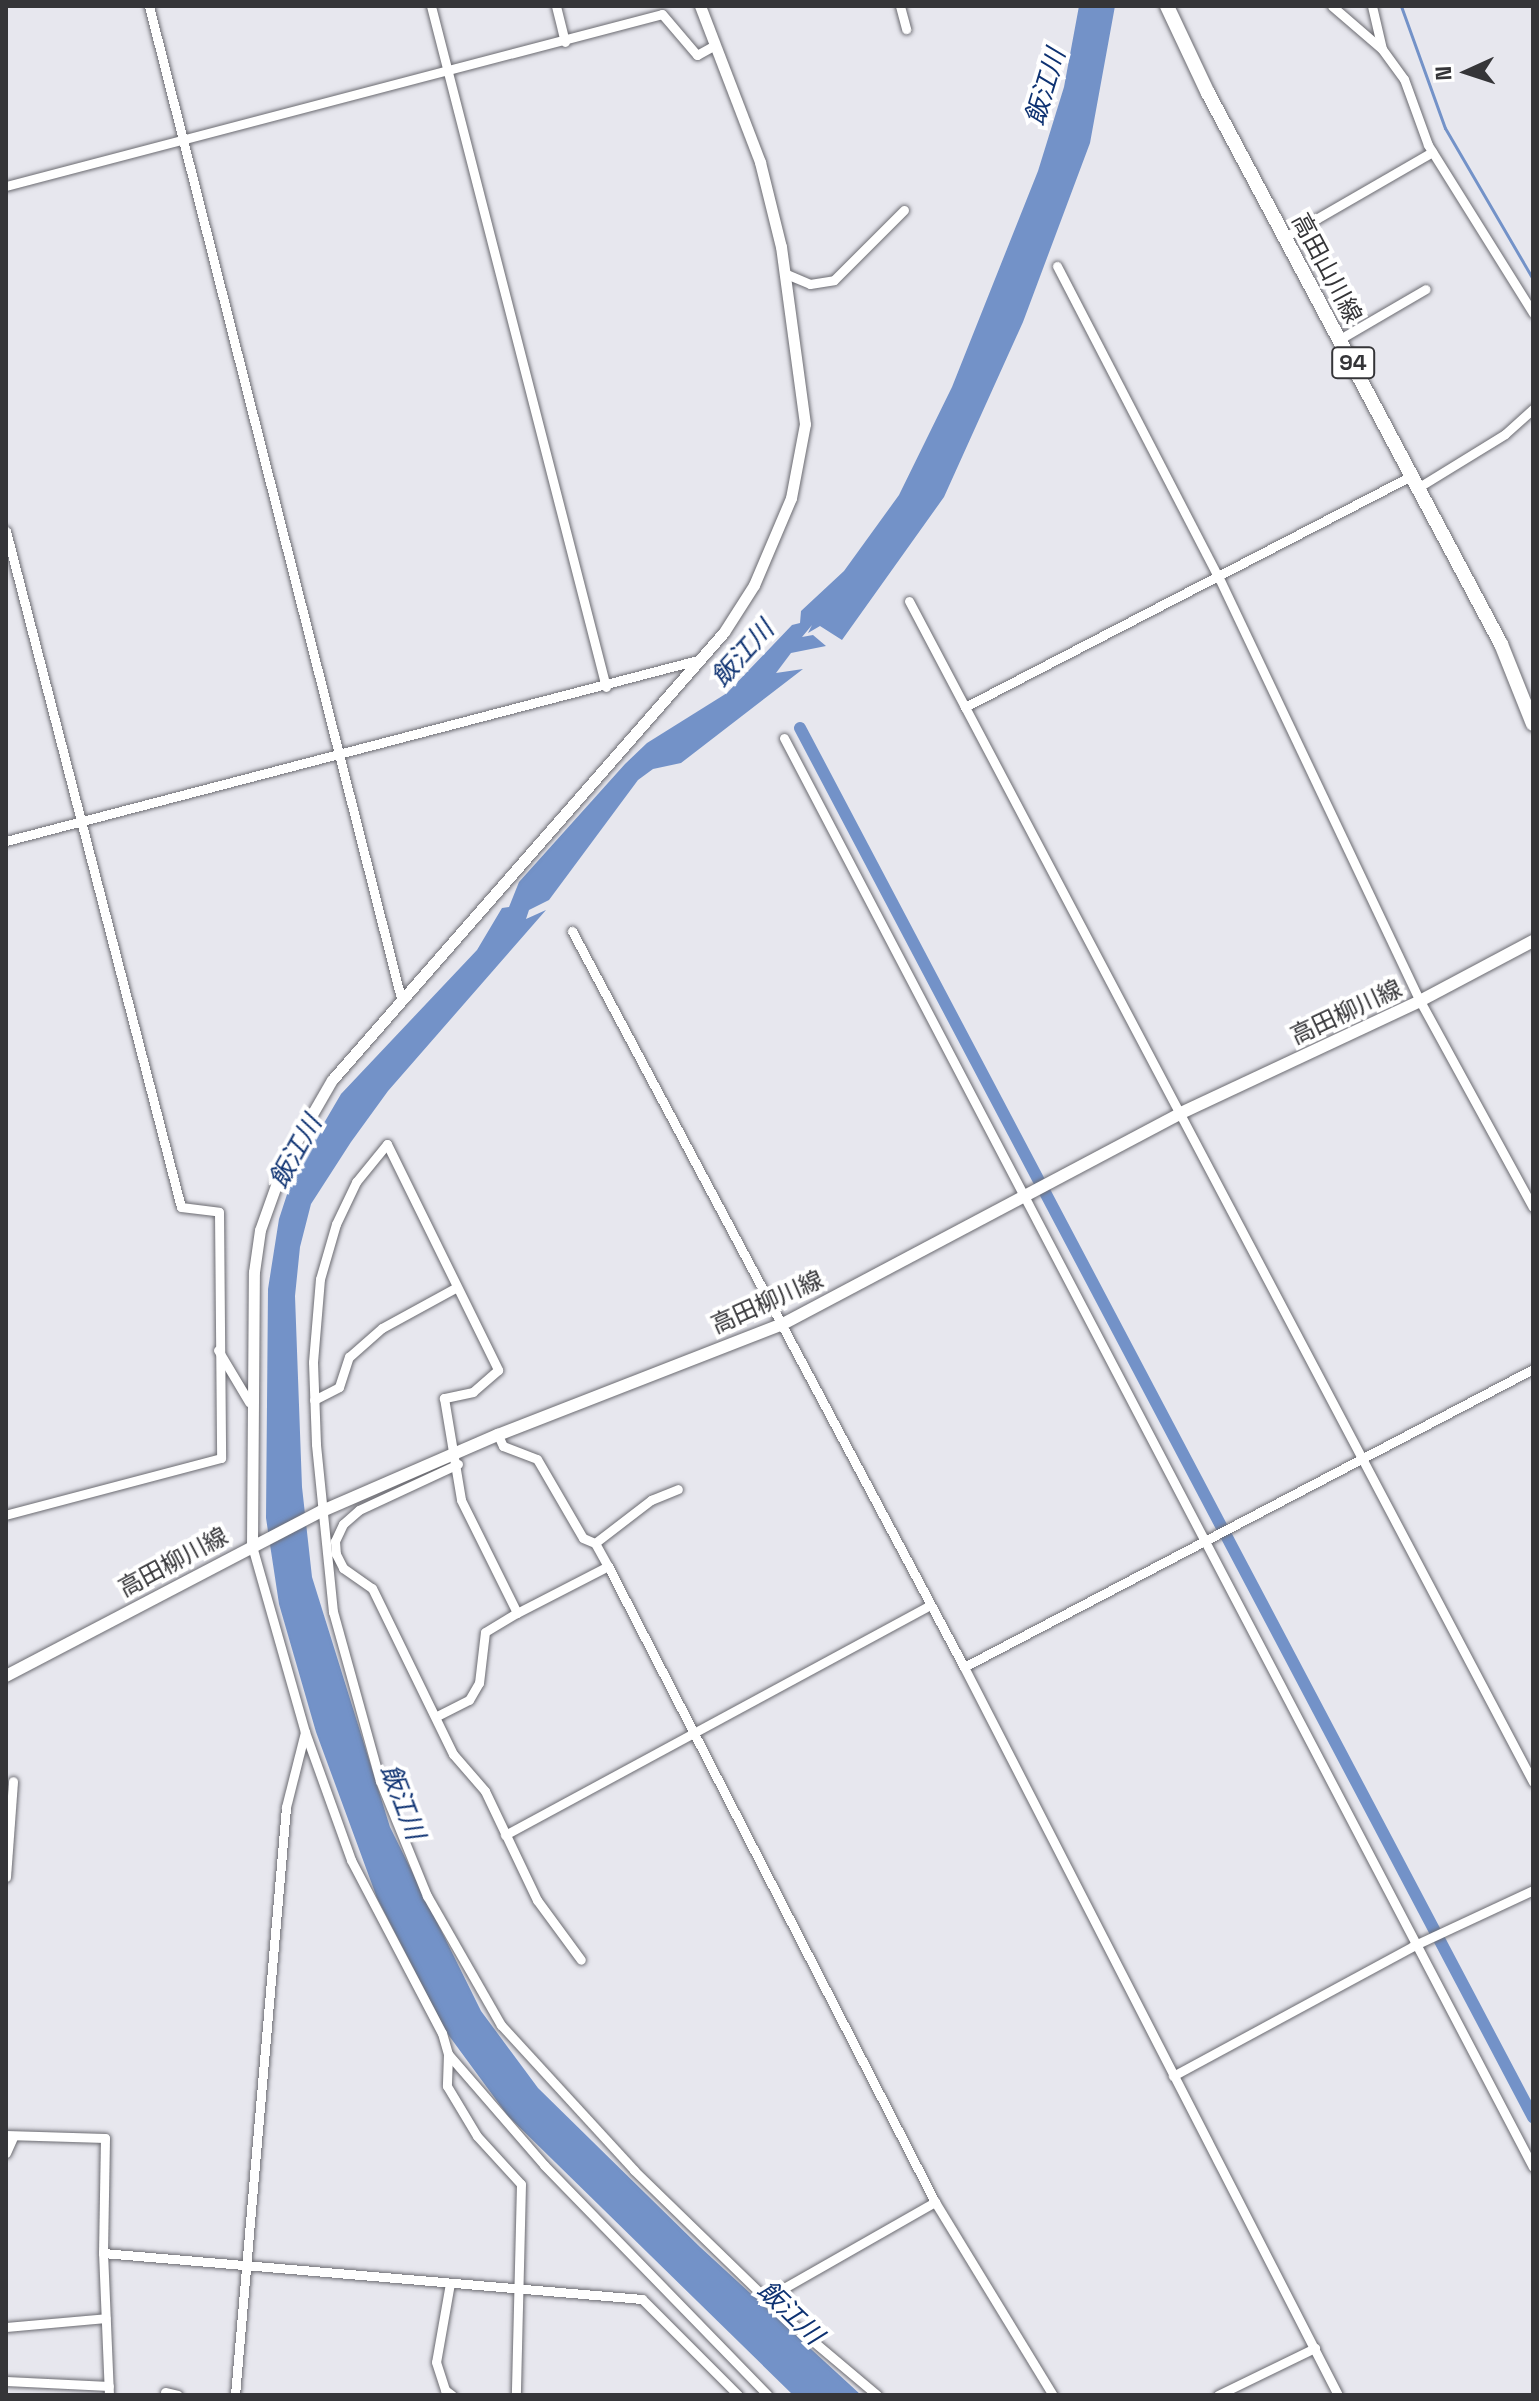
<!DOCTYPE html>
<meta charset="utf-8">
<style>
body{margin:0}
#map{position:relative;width:1539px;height:2401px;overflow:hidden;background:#e7e7ee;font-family:"Space Grotesk","Noto Sans JP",sans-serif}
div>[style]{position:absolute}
.water>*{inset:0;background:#7392c8}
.stream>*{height:3px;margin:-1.5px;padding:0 1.5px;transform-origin:1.5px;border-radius:1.5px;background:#7392c8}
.canal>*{height:12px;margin:-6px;padding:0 6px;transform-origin:6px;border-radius:6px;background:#7392c8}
.roads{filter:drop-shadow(0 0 2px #6b6b71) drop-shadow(0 0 2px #6b6b71)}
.minor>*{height:9px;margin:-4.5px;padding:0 4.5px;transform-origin:4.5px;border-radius:4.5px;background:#fff}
.tertiary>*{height:11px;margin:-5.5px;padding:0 5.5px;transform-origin:5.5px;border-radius:5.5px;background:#fff}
.secondary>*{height:12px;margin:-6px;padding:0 6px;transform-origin:6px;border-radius:6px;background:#fff}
.primary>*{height:14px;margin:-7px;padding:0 7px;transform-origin:7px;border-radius:7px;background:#fff}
span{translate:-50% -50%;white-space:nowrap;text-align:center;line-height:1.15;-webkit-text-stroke:8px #fff;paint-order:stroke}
.shield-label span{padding:2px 6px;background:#fff;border:2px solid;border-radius:6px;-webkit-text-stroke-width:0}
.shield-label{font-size:22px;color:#353538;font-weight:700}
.street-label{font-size:24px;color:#353538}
.water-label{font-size:26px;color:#0e3272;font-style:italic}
.frame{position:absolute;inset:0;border:8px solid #353538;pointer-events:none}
.north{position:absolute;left:1427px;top:32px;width:80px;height:80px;-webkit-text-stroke:6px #fff;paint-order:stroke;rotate:267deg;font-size:22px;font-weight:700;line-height:32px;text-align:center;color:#353538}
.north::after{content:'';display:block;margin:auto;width:28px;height:36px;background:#353538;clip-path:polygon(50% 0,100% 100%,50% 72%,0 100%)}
</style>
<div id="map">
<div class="water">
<i style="clip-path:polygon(1079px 6px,1115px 6px,1090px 143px,1023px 322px,944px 497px,842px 640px,820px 626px,808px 633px,812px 625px,802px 637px,813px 635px,826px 646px,791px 653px,776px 673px,803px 669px,681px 763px,653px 769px,638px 780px,549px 900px,529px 910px,526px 919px,546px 910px,388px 1091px,351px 1142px,311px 1204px,300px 1247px,295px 1296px,302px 1487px,312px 1577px,390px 1827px,481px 2011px,538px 2088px,700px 2247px,861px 2395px,793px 2395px,508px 2116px,447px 2033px,377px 1898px,316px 1732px,279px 1604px,266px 1518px,268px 1289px,279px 1219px,293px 1176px,341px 1094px,477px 950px,502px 908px,509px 907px,519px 882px,625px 764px,647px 743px,727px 693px,792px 625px,800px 623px,801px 611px,844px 571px,899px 495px,952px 387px,1038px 171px,1064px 87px)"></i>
</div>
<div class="stream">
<i style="left:1401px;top:6px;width:130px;rotate:70.2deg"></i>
<i style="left:1445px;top:128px;width:175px;rotate:59.8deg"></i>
</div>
<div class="canal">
<i style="left:800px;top:728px;width:1571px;rotate:62.18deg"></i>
</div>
<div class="roads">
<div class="minor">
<i style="left:149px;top:6px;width:1024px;rotate:75.75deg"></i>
<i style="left:431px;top:6px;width:703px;rotate:75.59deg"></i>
<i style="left:556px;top:6px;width:37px;rotate:76deg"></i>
<i style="left:900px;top:6px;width:24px;rotate:75deg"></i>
<i style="left:1332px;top:6px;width:66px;rotate:40.7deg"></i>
<i style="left:1382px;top:49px;width:37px;rotate:54deg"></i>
<i style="left:1404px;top:79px;width:70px;rotate:70deg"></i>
<i style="left:1428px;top:145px;width:198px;rotate:58deg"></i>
<i style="left:1372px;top:6px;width:44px;rotate:76.9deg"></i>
<i style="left:6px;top:186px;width:678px;rotate:-14.69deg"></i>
<i style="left:662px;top:14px;width:54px;rotate:49.5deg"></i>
<i style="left:697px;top:55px;width:18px;rotate:-29deg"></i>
<i style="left:1285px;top:237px;width:170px;rotate:-30deg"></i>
<i style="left:1057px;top:266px;width:352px;rotate:62.6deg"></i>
<i style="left:1219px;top:578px;width:468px;rotate:64.6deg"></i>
<i style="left:1420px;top:1001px;width:235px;rotate:61.3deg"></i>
<i style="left:784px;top:273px;width:28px;rotate:23deg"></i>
<i style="left:810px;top:284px;width:24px;rotate:-9deg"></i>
<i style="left:834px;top:280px;width:99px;rotate:-45deg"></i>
<i style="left:1340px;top:339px;width:99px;rotate:-30.2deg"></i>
<i style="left:1419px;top:487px;width:101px;rotate:-31.6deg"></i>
<i style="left:1505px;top:434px;width:38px;rotate:-42deg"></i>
<i style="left:6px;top:531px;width:698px;rotate:75.49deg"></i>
<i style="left:181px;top:1207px;width:38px;rotate:7deg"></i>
<i style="left:219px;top:1212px;width:246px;rotate:89.5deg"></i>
<i style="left:221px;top:1458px;width:222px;rotate:165.2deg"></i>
<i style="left:909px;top:601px;width:1336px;rotate:62.15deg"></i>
<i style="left:965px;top:707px;width:505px;rotate:-27.38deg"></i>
<i style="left:784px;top:738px;width:1613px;rotate:62.34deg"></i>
<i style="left:6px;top:841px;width:715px;rotate:-14.66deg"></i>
<i style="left:572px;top:931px;width:834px;rotate:61.96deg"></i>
<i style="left:964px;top:1667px;width:818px;rotate:62.81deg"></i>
<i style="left:218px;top:1350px;width:61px;rotate:59.2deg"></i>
<i style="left:314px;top:1400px;width:28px;rotate:-27deg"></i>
<i style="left:339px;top:1387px;width:32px;rotate:-72deg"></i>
<i style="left:349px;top:1357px;width:44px;rotate:-41.3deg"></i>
<i style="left:382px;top:1328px;width:85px;rotate:-28.7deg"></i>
<i style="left:498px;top:1435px;width:12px;rotate:66deg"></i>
<i style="left:503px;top:1446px;width:36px;rotate:21deg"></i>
<i style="left:537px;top:1459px;width:91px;rotate:59.8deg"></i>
<i style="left:583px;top:1538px;width:13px;rotate:23deg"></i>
<i style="left:595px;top:1543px;width:26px;rotate:61deg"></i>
<i style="left:458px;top:1464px;width:109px;rotate:155.1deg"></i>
<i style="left:359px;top:1510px;width:21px;rotate:139deg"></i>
<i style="left:343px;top:1524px;width:19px;rotate:115deg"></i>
<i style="left:335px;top:1541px;width:13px;rotate:86deg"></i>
<i style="left:336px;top:1554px;width:16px;rotate:63deg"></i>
<i style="left:343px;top:1568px;width:35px;rotate:35deg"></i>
<i style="left:372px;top:1588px;width:185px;rotate:64deg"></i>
<i style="left:453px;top:1754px;width:49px;rotate:49.1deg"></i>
<i style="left:485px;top:1791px;width:121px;rotate:64.5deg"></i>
<i style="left:537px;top:1900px;width:74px;rotate:53.7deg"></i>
<i style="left:595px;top:1543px;width:71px;rotate:-37.5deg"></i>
<i style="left:651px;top:1500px;width:29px;rotate:-22deg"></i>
<i style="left:252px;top:1546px;width:193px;rotate:74.1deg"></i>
<i style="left:305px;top:1732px;width:136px;rotate:70.2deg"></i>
<i style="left:351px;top:1860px;width:195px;rotate:62.3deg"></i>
<i style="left:442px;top:2033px;width:22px;rotate:74deg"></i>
<i style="left:448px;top:2054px;width:32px;rotate:92deg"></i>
<i style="left:447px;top:2086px;width:58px;rotate:59deg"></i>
<i style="left:477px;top:2136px;width:65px;rotate:47.5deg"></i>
<i style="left:521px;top:2184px;width:211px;rotate:91.4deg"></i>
<i style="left:964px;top:1667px;width:642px;rotate:-27.64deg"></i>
<i style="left:437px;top:1716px;width:36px;rotate:-27deg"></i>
<i style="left:469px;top:1700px;width:20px;rotate:-60deg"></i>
<i style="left:479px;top:1683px;width:51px;rotate:-83.3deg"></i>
<i style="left:485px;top:1632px;width:37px;rotate:-31deg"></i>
<i style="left:505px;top:1835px;width:483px;rotate:-28.4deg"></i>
<i style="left:6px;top:1877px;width:96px;rotate:-85.8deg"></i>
<i style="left:448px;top:2054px;width:147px;rotate:49.1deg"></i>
<i style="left:544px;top:2165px;width:321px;rotate:45.8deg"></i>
<i style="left:1173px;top:2076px;width:273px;rotate:-28.4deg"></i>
<i style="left:1413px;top:1946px;width:132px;rotate:-25deg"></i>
<i style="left:6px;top:2135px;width:99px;rotate:1.7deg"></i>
<i style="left:105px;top:2138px;width:115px;rotate:91deg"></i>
<i style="left:6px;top:2153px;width:17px;rotate:-66deg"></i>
<i style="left:450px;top:2283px;width:80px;rotate:100deg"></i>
<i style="left:436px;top:2362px;width:29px;rotate:72deg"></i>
<i style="left:445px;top:2390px;width:9px;rotate:36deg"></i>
<i style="left:788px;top:2320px;width:32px;rotate:-97deg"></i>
<i style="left:784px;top:2288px;width:174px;rotate:-29.7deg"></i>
<i style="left:6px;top:2327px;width:100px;rotate:-5.1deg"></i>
<i style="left:6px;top:2381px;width:103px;rotate:2.8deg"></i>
<i style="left:165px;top:2392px;width:13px;rotate:13deg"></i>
<i style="left:109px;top:2395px;width:142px;rotate:-92.4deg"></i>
<i style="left:103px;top:2253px;width:541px;rotate:4.88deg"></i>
<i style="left:642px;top:2299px;width:136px;rotate:45deg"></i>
<i style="left:235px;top:2395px;width:590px;rotate:-85.04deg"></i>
<i style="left:286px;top:1807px;width:77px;rotate:-75.8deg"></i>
<i style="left:877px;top:2395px;width:116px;rotate:-139.9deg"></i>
<i style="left:788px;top:2320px;width:215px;rotate:-135.8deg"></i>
<i style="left:634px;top:2170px;width:197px;rotate:-132.5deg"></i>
<i style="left:501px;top:2025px;width:149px;rotate:-119.8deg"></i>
<i style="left:427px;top:1896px;width:124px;rotate:-112.2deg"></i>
<i style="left:380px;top:1781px;width:175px;rotate:-105.5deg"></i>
<i style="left:333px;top:1612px;width:169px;rotate:-95.8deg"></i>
<i style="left:316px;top:1444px;width:82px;rotate:-92.1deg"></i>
<i style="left:313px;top:1362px;width:83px;rotate:-85.2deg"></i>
<i style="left:320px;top:1279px;width:57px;rotate:-73.8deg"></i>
<i style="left:336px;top:1224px;width:47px;rotate:-64.5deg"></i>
<i style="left:356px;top:1182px;width:49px;rotate:-50.8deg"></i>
<i style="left:387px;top:1144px;width:252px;rotate:63.8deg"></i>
<i style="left:498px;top:1370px;width:33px;rotate:139deg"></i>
<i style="left:473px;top:1392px;width:30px;rotate:168deg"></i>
<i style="left:444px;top:1398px;width:103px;rotate:80.5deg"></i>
<i style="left:461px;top:1500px;width:126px;rotate:63.6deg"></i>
<i style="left:517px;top:1613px;width:102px;rotate:-27.3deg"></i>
<i style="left:608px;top:1566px;width:715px;rotate:62.79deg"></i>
<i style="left:935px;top:2202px;width:226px;rotate:58.6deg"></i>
<i style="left:1218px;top:2395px;width:108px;rotate:-25.9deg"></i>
</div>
<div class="tertiary">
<i style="left:252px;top:1546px;width:274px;rotate:-89.6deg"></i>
<i style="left:254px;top:1272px;width:42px;rotate:-81.9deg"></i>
<i style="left:260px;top:1230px;width:71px;rotate:-70.3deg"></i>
<i style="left:284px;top:1163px;width:96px;rotate:-60deg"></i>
<i style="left:332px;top:1080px;width:595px;rotate:-48.81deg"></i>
<i style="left:724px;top:632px;width:56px;rotate:-57.4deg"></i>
<i style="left:754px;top:585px;width:95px;rotate:-67deg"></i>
<i style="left:791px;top:498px;width:75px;rotate:-79.3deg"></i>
<i style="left:805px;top:424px;width:179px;rotate:-97.7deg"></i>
<i style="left:781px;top:247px;width:88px;rotate:-103.9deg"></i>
<i style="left:760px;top:162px;width:167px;rotate:-111deg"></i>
</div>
<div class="secondary">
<i style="left:6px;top:1676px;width:356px;rotate:-27.6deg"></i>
<i style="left:322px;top:1511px;width:192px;rotate:-23.4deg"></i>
<i style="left:498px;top:1435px;width:306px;rotate:-21.3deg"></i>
<i style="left:783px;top:1324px;width:448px;rotate:-27.9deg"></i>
<i style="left:1179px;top:1114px;width:266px;rotate:-25.1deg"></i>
<i style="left:1420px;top:1001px;width:128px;rotate:-28deg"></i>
</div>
<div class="primary">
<i style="left:1167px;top:6px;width:96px;rotate:64.8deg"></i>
<i style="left:1208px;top:93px;width:624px;rotate:62deg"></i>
<i style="left:1501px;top:644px;width:86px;rotate:68.2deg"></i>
</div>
</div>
<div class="shield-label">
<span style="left:1353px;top:363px">94</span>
</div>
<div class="street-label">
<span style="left:1327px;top:268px;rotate:62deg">高田山川線</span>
<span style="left:1346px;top:1012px;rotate:-25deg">高田柳川線</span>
<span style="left:767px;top:1302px;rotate:-24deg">高田柳川線</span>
<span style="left:173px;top:1562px;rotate:-28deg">高田柳川線</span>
</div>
<div class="water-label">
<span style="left:1046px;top:87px;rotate:-73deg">飯江川</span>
<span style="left:743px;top:654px;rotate:-48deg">飯江川</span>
<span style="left:296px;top:1152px;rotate:-61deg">飯江川</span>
<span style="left:402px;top:1802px;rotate:69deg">飯江川</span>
<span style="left:790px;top:2313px;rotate:44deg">飯江川</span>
</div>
<div class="frame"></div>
<div class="north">N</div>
</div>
